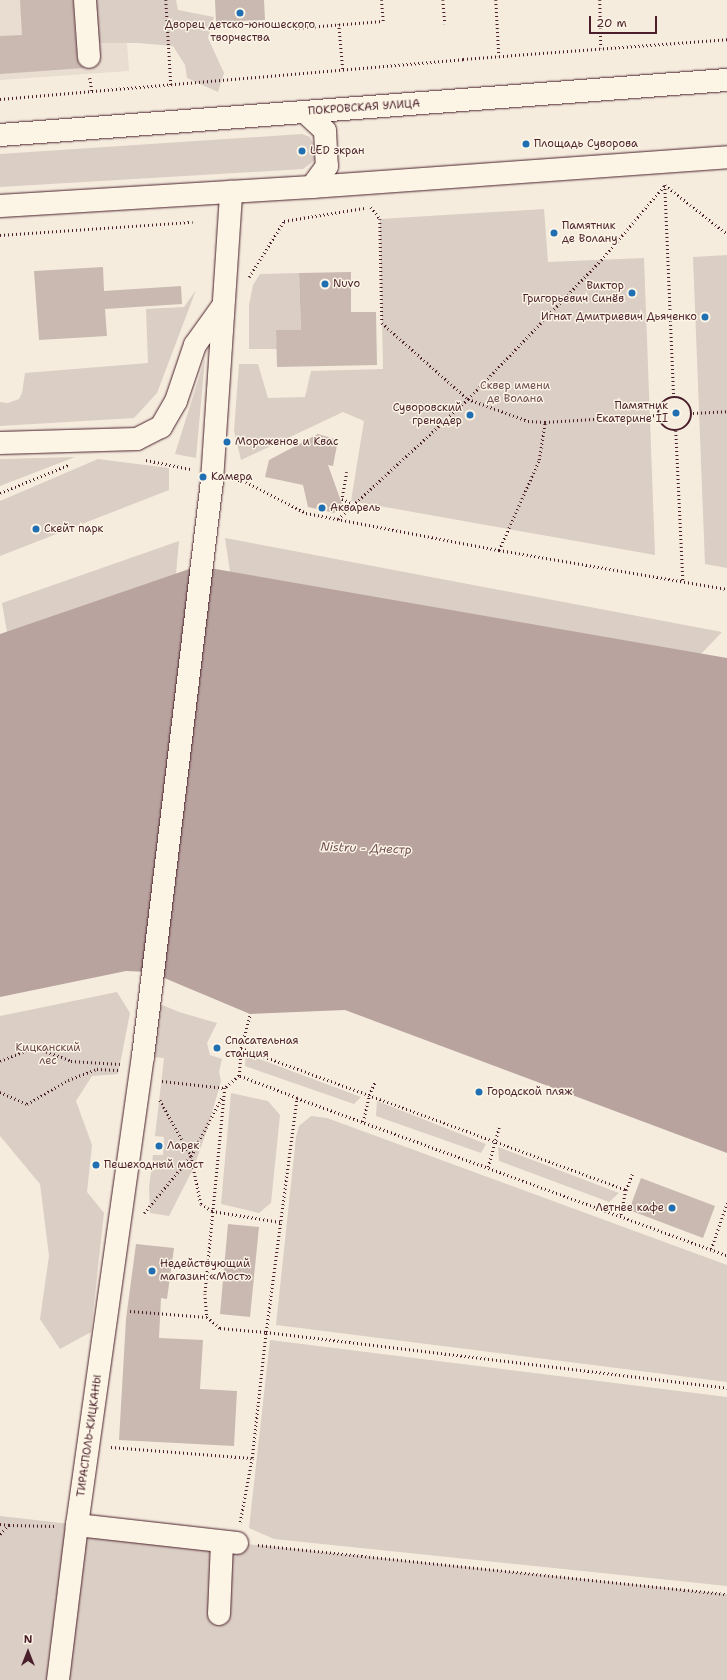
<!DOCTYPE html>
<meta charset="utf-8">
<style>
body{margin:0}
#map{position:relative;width:727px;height:1680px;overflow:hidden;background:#f5ecde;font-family:"Shantell Sans",sans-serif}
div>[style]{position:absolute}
.built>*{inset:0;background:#e8ddd0}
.green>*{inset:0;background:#dbcec4}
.water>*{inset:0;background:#b8a39e}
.building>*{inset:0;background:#cab9b1}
.path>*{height:2.5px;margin-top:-1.25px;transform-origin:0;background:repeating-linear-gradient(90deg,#4a1f2b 0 1px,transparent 0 4px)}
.path>.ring{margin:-1.25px;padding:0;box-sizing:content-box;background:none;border:2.5px solid #4a1f2b;border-radius:50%}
.roads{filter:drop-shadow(0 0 1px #4a1f2b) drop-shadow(0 0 1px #4a1f2b)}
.minor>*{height:22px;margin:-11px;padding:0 11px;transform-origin:11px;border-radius:11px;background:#fcf5e5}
.major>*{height:22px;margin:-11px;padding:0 11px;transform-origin:11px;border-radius:11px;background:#fcf5e5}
.dots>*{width:11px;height:11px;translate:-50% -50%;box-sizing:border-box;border:2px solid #fcf5e5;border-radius:50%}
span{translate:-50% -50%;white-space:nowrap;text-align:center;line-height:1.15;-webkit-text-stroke:3px #fcf5e5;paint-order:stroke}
.poi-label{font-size:11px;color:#4a1f2b}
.left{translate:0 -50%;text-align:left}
.right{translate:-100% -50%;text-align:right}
.street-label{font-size:11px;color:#4a1f2b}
.park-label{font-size:11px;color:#6e4b51}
.water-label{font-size:12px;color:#704d53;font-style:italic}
.north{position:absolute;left:8px;top:1632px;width:40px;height:40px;-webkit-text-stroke:3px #fcf5e5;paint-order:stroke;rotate:0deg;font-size:11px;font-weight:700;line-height:16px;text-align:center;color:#4a1f2b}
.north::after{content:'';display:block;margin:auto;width:14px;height:18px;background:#4a1f2b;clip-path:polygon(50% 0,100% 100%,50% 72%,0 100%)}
.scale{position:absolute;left:589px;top:16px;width:68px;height:18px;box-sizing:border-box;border:2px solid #4a1f2b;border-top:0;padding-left:5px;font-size:12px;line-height:14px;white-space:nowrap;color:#4a1f2b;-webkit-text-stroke:3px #fcf5e5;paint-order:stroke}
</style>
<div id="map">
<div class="built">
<i style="clip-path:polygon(0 0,124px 0,129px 71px,0 80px)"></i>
</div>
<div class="green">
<i style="clip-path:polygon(94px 0,176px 0,178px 10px,214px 17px,208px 38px,224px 73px,218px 92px,187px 78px,185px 65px,173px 46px,138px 43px,98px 43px)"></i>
<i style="clip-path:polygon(302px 134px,310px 137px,315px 147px,315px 160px,303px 169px,0 187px,0 154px)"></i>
<i style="clip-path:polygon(544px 209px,548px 262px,644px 258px,655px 555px,351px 501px,364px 421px,343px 412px,241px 460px,234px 431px,239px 364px,258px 364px,268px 398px,305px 397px,311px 371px,383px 369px,380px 219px)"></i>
<i style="clip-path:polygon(727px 255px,727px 568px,705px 564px,693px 257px)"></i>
<i style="clip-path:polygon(299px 273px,301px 330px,276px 330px,277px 349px,249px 349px,249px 305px,253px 285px,260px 274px)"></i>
<i style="clip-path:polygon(196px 290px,157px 393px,134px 418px,0 426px,0 402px,8px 403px,19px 399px,22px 393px,25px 373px,148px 363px,146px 309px,184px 307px)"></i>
<i style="clip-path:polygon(205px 358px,196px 458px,175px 454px)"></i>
<i style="clip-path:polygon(75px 457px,0 486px,0 459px)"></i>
<i style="clip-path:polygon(98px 459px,169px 468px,169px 490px,0 556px,0 501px)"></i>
<i style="clip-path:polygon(225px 538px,722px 632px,701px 654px,230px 572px)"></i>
<i style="clip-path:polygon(179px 541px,176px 574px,7px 632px,2px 603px)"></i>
<i style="clip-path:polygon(117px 992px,130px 1013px,118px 1074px,92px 1076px,76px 1101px,92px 1145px,87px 1192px,104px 1213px,91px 1332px,60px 1349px,40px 1319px,49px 1256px,40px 1184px,0 1136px,0 1016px)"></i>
<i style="clip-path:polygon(160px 1004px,179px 1012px,217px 1023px,207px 1043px,210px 1055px,222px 1059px,219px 1072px,221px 1081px,207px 1130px,194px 1167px,169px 1216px,150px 1213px,149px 1188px,153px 1155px,163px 1155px,164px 1137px,155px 1136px,164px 1058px,153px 1057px)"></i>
<i style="clip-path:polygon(246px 1054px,361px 1097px,354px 1104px,245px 1066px)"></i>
<i style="clip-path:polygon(231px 1093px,268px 1101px,280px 1115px,271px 1203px,259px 1213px,221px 1204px)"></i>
<i style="clip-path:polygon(377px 1101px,486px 1144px,481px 1153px,376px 1116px)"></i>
<i style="clip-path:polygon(311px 1116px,327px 1118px,727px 1265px,727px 1382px,276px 1325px,296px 1137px,299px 1126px)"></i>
<i style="clip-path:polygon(498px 1147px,619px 1193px,609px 1202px,499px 1161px)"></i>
<i style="clip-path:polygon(270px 1340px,727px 1397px,727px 1586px,274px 1539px,249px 1528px)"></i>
<i style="clip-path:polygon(0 1516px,237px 1543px,727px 1594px,727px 1680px,0 1680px)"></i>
</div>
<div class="water">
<i style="clip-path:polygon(198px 566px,727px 658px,727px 1153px,345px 1010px,250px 1014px,150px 972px,126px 971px,0 997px,0 634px)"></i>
</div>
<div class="building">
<i style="clip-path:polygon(20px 0,73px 0,77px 58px,79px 64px,84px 68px,0 74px,0 36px,22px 35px)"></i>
<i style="clip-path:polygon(215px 0,264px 0,265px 20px,216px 22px)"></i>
<i style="clip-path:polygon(103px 267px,104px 291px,181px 286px,182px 304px,105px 309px,107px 336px,39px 340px,34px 271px)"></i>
<i style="clip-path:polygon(351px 272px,351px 312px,376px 312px,377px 365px,277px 367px,276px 330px,301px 330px,299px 273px)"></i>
<i style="clip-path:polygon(318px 434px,338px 440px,333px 466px,328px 465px,342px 504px,334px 513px,308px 507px,303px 485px,265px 477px,269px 460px)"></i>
<i style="clip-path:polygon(641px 1178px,715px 1206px,703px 1238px,629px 1210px)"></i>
<i style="clip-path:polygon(228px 1224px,259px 1227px,250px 1317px,220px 1314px)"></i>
<i style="clip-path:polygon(136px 1244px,174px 1248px,167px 1299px,161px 1298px,159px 1338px,203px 1340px,200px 1389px,237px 1391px,234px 1446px,119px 1440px,126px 1319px)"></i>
</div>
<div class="path">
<i style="left:166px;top:0;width:85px;rotate:86.6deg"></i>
<i style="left:443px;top:0;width:24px;rotate:85deg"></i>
<i style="left:496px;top:0;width:56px;rotate:86.9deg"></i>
<i style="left:600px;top:0;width:48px;rotate:88.8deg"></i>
<i style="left:339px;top:24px;width:46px;rotate:85deg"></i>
<i style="left:295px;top:28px;width:88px;rotate:-4.5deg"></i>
<i style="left:383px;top:21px;width:21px;rotate:-95deg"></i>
<i style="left:90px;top:78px;width:13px;rotate:81deg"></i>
<i style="left:0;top:99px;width:465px;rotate:-4.9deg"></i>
<i style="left:463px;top:59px;width:265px;rotate:-4.3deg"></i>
<i style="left:665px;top:185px;width:211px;rotate:87.6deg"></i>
<i style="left:665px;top:185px;width:79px;rotate:38.3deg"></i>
<i style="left:371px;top:207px;width:15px;rotate:53deg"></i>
<i style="left:380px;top:219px;width:104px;rotate:88.9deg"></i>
<i style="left:382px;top:323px;width:115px;rotate:41.5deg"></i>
<i style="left:468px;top:399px;width:64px;rotate:20.1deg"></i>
<i style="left:528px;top:421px;width:17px;rotate:3deg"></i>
<i style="left:545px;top:422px;width:113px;rotate:-3.5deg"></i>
<i style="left:0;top:235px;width:193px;rotate:-3.9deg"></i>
<i style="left:249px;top:277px;width:66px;rotate:-58deg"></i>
<i style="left:284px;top:221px;width:81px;rotate:-9.2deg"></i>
<i class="ring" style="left:658px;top:397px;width:31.5px;height:31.5px"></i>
<i style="left:693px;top:413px;width:34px;rotate:-3deg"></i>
<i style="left:676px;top:431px;width:151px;rotate:87.3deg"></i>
<i style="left:146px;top:460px;width:45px;rotate:11.6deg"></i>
<i style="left:347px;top:472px;width:27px;rotate:100deg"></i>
<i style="left:342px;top:499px;width:12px;rotate:24deg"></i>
<i style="left:234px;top:479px;width:12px;rotate:14deg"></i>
<i style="left:246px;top:482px;width:68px;rotate:27.3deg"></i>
<i style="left:306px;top:513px;width:197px;rotate:10.9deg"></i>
<i style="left:499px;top:550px;width:231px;rotate:9.7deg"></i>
<i style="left:0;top:493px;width:74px;rotate:-22.4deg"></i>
<i style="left:338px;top:519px;width:177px;rotate:-42.7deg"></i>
<i style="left:468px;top:399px;width:192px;rotate:-46.3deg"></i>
<i style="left:601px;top:260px;width:99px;rotate:-49.5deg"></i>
<i style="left:499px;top:550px;width:98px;rotate:-66deg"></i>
<i style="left:539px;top:460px;width:38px;rotate:-81deg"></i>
<i style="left:241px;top:1048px;width:35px;rotate:-75deg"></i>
<i style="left:0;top:1061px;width:38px;rotate:-22deg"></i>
<i style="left:35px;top:1047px;width:39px;rotate:21deg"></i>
<i style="left:71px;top:1061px;width:49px;rotate:3.5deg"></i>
<i style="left:239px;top:1076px;width:28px;rotate:-86deg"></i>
<i style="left:241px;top:1048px;width:410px;rotate:20.2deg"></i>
<i style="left:626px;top:1190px;width:26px;rotate:101deg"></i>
<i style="left:162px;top:1081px;width:63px;rotate:6.3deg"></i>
<i style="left:0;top:1092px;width:30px;rotate:24deg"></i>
<i style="left:27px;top:1104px;width:48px;rotate:-30.3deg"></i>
<i style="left:68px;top:1080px;width:31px;rotate:-21deg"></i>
<i style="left:97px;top:1069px;width:21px;rotate:3deg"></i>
<i style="left:297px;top:1098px;width:62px;rotate:-159.2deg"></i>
<i style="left:239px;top:1076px;width:18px;rotate:139deg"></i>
<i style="left:225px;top:1088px;width:207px;rotate:95.5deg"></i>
<i style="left:205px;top:1294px;width:23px;rotate:85deg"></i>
<i style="left:207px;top:1317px;width:17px;rotate:40deg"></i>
<i style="left:220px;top:1328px;width:46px;rotate:5deg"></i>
<i style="left:266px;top:1332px;width:464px;rotate:6.9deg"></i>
<i style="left:160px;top:1100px;width:64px;rotate:61deg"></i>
<i style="left:191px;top:1156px;width:49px;rotate:78.2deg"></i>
<i style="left:201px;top:1204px;width:13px;rotate:32deg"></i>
<i style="left:212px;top:1211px;width:69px;rotate:9.2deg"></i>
<i style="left:363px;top:1122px;width:28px;rotate:-77deg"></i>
<i style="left:369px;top:1095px;width:14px;rotate:-65deg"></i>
<i style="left:488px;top:1167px;width:41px;rotate:-74.6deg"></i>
<i style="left:626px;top:1190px;width:17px;rotate:-69deg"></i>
<i style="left:144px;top:1213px;width:74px;rotate:-50.5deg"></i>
<i style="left:191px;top:1156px;width:67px;rotate:-62.3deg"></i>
<i style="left:711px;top:1249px;width:49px;rotate:-70.8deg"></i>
<i style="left:130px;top:1311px;width:77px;rotate:4.5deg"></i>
<i style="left:111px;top:1447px;width:141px;rotate:4.5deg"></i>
<i style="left:240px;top:1522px;width:65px;rotate:-79.4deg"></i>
<i style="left:252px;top:1458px;width:127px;rotate:-83.7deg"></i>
<i style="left:266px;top:1332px;width:236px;rotate:-82.5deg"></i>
<i style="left:297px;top:1098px;width:458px;rotate:20.1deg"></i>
<i style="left:0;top:1524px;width:9px;rotate:6deg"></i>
<i style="left:0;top:1534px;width:13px;rotate:-45deg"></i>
<i style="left:9px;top:1525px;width:45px;rotate:1.3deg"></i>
<i style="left:258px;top:1545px;width:472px;rotate:6deg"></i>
</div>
<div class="roads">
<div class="minor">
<i style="left:85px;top:0;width:57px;rotate:86deg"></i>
<i style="left:0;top:443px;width:137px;rotate:-1.7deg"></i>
<i style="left:137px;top:439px;width:27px;rotate:-27deg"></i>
<i style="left:161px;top:427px;width:30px;rotate:-60deg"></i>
<i style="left:176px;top:401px;width:59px;rotate:-71.3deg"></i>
<i style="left:195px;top:345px;width:48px;rotate:-54.3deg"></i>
<i style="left:77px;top:1525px;width:161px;rotate:6.4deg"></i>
<i style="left:219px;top:1614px;width:72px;rotate:-87.6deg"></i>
<i style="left:58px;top:1680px;width:156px;rotate:-83deg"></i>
<i style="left:77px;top:1525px;width:474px;rotate:-82deg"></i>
<i style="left:143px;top:1056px;width:579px;rotate:-83.16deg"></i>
<i style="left:212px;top:481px;width:290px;rotate:-86.2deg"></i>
</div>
<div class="major">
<i style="left:306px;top:113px;width:26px;rotate:43deg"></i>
<i style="left:325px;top:131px;width:35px;rotate:87deg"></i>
<i style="left:327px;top:166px;width:26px;rotate:126deg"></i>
<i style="left:0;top:135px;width:729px;rotate:-4.33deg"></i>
<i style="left:0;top:206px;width:313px;rotate:-3.5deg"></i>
<i style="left:312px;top:187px;width:416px;rotate:-4.1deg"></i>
</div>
</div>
<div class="dots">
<i style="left:240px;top:13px;background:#1f6fb2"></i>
<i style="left:526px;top:144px;background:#1f6fb2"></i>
<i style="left:302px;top:151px;background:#1f6fb2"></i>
<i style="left:554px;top:233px;background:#1f6fb2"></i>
<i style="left:325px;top:284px;background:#1f6fb2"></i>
<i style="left:632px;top:293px;background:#1f6fb2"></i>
<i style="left:705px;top:317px;background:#1f6fb2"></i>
<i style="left:676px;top:413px;background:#1f6fb2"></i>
<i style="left:470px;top:415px;background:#1f6fb2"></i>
<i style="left:227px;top:442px;background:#1f6fb2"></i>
<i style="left:203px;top:477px;background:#1f6fb2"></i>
<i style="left:322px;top:508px;background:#1f6fb2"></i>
<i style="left:36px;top:529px;background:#1f6fb2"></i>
<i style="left:217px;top:1048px;background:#1f6fb2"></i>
<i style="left:479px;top:1092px;background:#1f6fb2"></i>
<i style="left:159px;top:1146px;background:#1f6fb2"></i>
<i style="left:96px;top:1165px;background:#1f6fb2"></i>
<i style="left:672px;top:1208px;background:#1f6fb2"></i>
<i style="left:152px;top:1271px;background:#1f6fb2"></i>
</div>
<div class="poi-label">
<span style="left:240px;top:32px">Дворец детско-юношеского<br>творчества</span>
<span class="left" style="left:534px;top:144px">Площадь Суворова</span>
<span class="left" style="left:310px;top:151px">LED экран</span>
<span class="left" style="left:562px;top:233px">Памятник<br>де Волану</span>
<span class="left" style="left:333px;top:284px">Nuvo</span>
<span class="right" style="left:624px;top:293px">Виктор<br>Григорьевич Синёв</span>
<span class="right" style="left:697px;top:317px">Игнат Дмитриевич Дьяченко</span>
<span class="right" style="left:668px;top:413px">Памятник<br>Екатерине II</span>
<span class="right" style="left:462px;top:415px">Суворовский<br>гренадер</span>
<span class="left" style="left:235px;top:442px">Мороженое и Квас</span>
<span class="left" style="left:211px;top:477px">Камера</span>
<span class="left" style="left:330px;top:508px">Акварель</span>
<span class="left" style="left:44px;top:529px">Скейт парк</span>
<span class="left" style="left:225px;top:1048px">Спасательная<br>станция</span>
<span class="left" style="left:487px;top:1092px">Городской пляж</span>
<span class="left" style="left:167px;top:1146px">Ларек</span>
<span class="left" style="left:104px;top:1165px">Пешеходный мост</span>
<span class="right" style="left:664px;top:1208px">Летнее кафе</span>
<span class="left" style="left:160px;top:1271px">Недействующий<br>магазин «Мост»</span>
</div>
<div class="street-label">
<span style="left:364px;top:108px;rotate:-4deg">ПОКРОВСКАЯ УЛИЦА</span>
<span style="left:90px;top:1436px;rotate:-82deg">ТИРАСПОЛЬ-КИЦКАНЫ</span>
</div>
<div class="park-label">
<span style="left:515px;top:393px">Сквер имени<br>де Волана</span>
<span style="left:48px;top:1055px">Кицканский<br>лес</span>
</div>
<div class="water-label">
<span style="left:366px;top:849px;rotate:2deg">Nistru - Днестр</span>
</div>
<div class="north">N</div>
<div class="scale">20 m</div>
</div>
